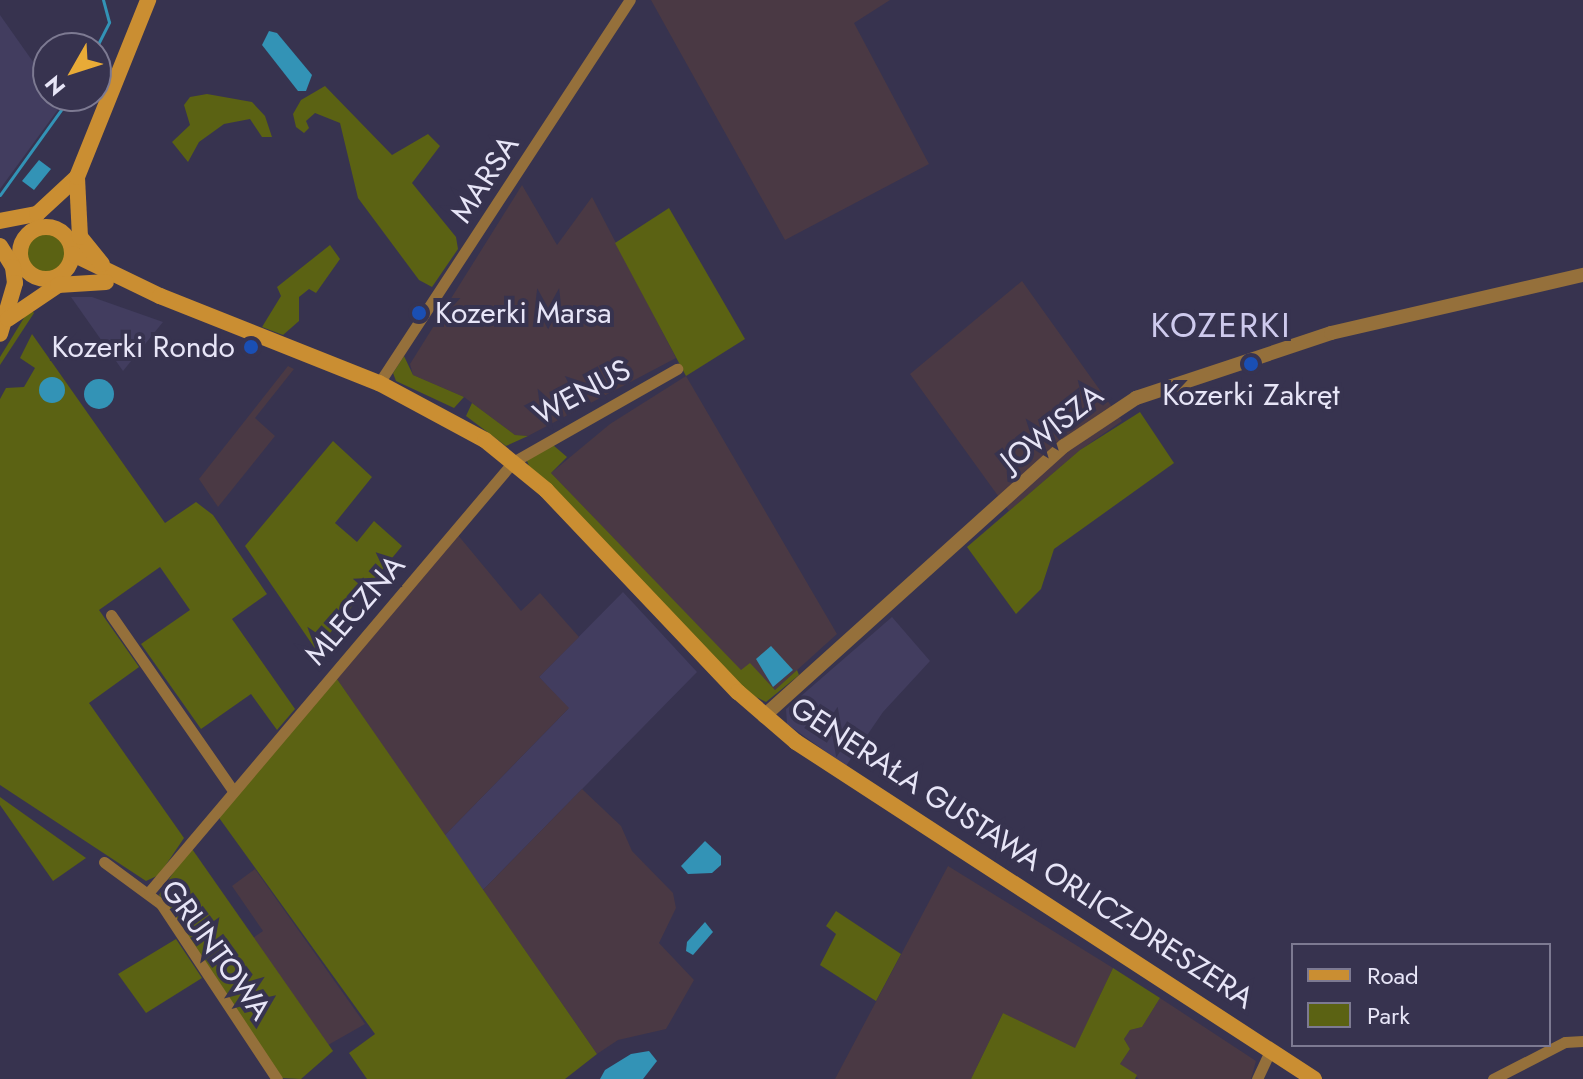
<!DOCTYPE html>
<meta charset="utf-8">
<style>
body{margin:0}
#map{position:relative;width:1583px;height:1079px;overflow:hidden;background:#37334f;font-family:Jost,sans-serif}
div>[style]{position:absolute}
.built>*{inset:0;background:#423d5f}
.industrial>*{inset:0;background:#4a3944}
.green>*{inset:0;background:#5b6213}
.round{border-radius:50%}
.water>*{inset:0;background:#3393b6}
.stream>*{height:3px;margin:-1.5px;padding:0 1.5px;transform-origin:1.5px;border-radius:1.5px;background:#3393b6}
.minor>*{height:11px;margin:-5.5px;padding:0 5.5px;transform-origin:5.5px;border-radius:5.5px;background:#95703b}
.tertiary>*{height:14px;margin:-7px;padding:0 7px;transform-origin:7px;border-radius:7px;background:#95703b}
.secondary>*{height:16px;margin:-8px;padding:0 8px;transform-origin:8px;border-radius:8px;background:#ca8e32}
.secondary>.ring{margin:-8px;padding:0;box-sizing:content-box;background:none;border:16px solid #ca8e32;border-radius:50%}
.dots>*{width:22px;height:22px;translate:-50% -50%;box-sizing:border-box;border:4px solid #37334f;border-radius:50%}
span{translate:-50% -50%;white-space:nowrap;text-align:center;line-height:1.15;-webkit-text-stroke:8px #37334f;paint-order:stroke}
.street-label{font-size:30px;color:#e7e5f7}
.poi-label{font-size:30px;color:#e7e5f7}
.left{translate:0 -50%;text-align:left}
.right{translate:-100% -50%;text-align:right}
.quarter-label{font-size:34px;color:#cecaed;letter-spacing:2px}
.legend{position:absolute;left:1291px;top:943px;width:260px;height:104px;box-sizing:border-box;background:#37334f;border:2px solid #7d7a92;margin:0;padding:10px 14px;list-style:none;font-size:24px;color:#e7e5f7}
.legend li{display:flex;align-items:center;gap:16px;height:40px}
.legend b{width:40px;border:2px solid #7d7a92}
.north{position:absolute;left:32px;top:32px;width:80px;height:80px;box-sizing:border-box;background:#37334f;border:2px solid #7d7a92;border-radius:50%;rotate:231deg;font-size:22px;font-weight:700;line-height:32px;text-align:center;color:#e7e5f7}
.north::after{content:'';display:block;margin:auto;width:28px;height:36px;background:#e8ab37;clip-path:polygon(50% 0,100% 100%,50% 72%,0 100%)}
</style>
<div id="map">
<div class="built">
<i style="clip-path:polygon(0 15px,48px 83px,48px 96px,57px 96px,62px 104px,0 189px)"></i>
<i style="clip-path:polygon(71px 297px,92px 297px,163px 322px,123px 371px)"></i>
<i style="clip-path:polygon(623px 592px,697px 672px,483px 890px,444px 836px,568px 709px,539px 677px)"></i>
<i style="clip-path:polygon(892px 617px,930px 661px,883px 712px,846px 766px,787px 724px,786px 709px)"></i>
</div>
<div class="industrial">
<i style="clip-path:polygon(651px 0,890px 0,854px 23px,929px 164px,785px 240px)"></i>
<i style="clip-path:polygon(522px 185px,557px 245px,592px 197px,676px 358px,528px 436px,515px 435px,464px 397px,413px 375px,410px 364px)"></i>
<i style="clip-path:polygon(1022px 281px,1122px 421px,1080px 450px,1009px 511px,910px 374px)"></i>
<i style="clip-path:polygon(288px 366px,294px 369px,255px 418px,275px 436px,218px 507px,199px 479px)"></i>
<i style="clip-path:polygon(686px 376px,837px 634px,775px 690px,750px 664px,741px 671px,551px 473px,610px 424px)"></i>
<i style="clip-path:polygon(457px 534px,521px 611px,540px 593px,579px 637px,539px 677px,569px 708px,444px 836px,337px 679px)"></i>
<i style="clip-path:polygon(582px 789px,621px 826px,632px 851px,673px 893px,676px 908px,659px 943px,694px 980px,666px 1029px,618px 1040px,597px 1054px,483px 890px)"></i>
<i style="clip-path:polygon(948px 866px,1113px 968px,1075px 1049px,1003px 1013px,971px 1079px,835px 1079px)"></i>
<i style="clip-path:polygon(255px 869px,365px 1024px,328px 1045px,253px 938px,263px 931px,232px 886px)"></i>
<i style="clip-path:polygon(1160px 998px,1256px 1061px,1251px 1079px,1139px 1079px,1120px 1064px,1130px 1049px,1124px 1039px,1130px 1030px,1142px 1027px)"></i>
</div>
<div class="green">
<i style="clip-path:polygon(325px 86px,392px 155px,428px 134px,440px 146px,412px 183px,456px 237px,458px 249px,432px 287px,419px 280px,358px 198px,340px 123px,315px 113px,306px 121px,309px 128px,304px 133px,296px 127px,293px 114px,301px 100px)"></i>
<i style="clip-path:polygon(207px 94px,252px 102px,265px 116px,272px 137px,262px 137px,250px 119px,224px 124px,199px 142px,188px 162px,172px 142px,190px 125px,184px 105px,190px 97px)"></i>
<i style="clip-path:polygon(669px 208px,745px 339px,686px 376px,615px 243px)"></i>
<i class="round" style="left:26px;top:232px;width:40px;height:40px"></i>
<i style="clip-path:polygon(330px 245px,340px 259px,316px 293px,309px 289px,299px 297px,299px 321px,283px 335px,262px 327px,281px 296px,277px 287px)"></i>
<i style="clip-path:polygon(30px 308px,34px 313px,0 365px,0 357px)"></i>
<i style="clip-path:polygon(32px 334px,165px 523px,196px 502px,213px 515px,267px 594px,232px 619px,295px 709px,277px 730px,251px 694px,201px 729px,141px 644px,190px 610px,160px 567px,99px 610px,139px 667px,89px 703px,184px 838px,159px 875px,146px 881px,0 785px,0 399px,6px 388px,24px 387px,35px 368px,20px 358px)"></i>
<i style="clip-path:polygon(404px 356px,413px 375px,464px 397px,454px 408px,396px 381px,393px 373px)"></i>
<i style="clip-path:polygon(472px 403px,515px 435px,528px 436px,506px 446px,466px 416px)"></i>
<i style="clip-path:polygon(1140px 412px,1174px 463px,1054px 549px,1041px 589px,1016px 614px,967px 547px,1080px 450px)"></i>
<i style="clip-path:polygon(333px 441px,372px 477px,335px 523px,357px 542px,374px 521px,402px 546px,316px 650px,245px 546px)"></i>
<i style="clip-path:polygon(553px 445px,567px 457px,551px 473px,741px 670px,750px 663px,775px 690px,797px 670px,799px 675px,766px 702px,748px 693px,530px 468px,526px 459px)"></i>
<i style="clip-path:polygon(337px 679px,597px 1054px,565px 1079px,367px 1079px,349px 1053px,375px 1034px,217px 815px)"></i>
<i style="clip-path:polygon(0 797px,86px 858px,53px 881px,0 805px)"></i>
<i style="clip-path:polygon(190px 846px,333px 1051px,301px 1079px,282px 1078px,159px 895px)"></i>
<i style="clip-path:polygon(836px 911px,901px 954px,876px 1001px,820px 965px,836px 934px,826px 926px)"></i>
<i style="clip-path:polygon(176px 939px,202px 978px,146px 1013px,118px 974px)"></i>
<i style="clip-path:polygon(1113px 968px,1160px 998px,1142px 1027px,1130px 1030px,1124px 1039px,1130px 1049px,1120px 1064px,1137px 1075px,1135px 1079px,971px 1079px,1003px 1013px,1075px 1048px)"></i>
</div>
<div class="water">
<i style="clip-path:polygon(269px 31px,277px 33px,312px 75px,306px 91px,298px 91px,262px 45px)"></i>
<i style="clip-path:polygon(39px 160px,51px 169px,34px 190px,22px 181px)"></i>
<i class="round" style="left:39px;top:377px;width:26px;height:26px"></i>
<i class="round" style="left:84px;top:379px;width:30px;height:30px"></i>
<i style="clip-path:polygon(771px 646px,793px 670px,773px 687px,756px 659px)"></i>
<i style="clip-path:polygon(705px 841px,721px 856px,721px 865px,712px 873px,688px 874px,681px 866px)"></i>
<i style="clip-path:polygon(705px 922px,713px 932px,693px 955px,686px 951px,687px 942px)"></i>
<i style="clip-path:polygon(649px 1051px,657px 1061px,643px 1079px,600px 1079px,605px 1070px,631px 1054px)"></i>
</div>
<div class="stream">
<i style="left:96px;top:48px;width:29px;rotate:-63deg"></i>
<i style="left:109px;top:22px;width:23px;rotate:-105deg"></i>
<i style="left:0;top:195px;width:122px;rotate:-54.4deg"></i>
</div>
<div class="minor">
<i style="left:379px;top:383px;width:458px;rotate:-56.8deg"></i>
<i style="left:111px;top:615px;width:212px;rotate:55.2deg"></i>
<i style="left:104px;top:862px;width:71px;rotate:36.4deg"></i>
<i style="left:161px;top:904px;width:210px;rotate:56.5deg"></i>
<i style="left:149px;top:892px;width:563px;rotate:-49.75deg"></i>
<i style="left:513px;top:462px;width:189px;rotate:-29.6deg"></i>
<i style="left:1257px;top:1079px;width:31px;rotate:-65deg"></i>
<i style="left:1493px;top:1079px;width:81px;rotate:-27.2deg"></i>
<i style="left:1565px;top:1042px;width:18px;rotate:-3deg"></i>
</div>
<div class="tertiary">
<i style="left:764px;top:716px;width:404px;rotate:-42deg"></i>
<i style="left:1064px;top:446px;width:87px;rotate:-33.7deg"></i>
<i style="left:1136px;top:398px;width:206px;rotate:-18.4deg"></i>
<i style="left:1331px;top:333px;width:259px;rotate:-13deg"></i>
</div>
<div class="secondary">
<i style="left:0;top:221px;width:38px;rotate:-11deg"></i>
<i style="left:37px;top:214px;width:54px;rotate:-42.8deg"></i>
<i class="ring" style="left:20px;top:227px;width:36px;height:36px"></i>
<i style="left:0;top:246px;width:25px;rotate:58deg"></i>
<i style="left:13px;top:267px;width:16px;rotate:83deg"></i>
<i style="left:15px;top:283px;width:53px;rotate:106.4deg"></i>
<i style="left:73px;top:254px;width:97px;rotate:25.8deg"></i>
<i style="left:160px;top:296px;width:236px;rotate:21.7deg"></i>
<i style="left:379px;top:383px;width:120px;rotate:28.3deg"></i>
<i style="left:485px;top:440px;width:79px;rotate:39.3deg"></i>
<i style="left:546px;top:490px;width:279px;rotate:46.5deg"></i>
<i style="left:738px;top:692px;width:77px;rotate:40.8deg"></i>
<i style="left:796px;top:742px;width:618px;rotate:33.05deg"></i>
<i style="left:102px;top:264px;width:35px;rotate:-129deg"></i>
<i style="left:80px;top:237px;width:60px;rotate:-92.9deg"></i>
<i style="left:77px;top:177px;width:191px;rotate:-68.1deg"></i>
<i style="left:8px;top:319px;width:60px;rotate:-34.2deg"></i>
<i style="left:58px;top:285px;width:48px;rotate:-3.6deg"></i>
</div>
<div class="dots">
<i style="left:419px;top:313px;background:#1a4fb4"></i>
<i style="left:251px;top:347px;background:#1a4fb4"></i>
<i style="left:1251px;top:364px;background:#1a4fb4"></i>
</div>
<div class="street-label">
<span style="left:485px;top:179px;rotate:-57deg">MARSA</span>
<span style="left:582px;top:392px;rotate:-28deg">WENUS</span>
<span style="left:1052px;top:428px;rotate:-38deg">JOWISZA</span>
<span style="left:355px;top:610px;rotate:-49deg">MLECZNA</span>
<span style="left:1022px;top:853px;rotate:33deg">GENERAŁA GUSTAWA ORLICZ-DRESZERA</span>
<span style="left:216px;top:950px;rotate:54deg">GRUNTOWA</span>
</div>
<div class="poi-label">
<span class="left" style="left:435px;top:313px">Kozerki Marsa</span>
<span class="right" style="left:235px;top:347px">Kozerki Rondo</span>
<span style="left:1251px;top:395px">Kozerki Zakręt</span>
</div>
<div class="quarter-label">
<span style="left:1221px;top:326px">KOZERKI</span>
</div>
<ul class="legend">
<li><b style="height:10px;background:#ca8e32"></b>Road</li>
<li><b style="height:22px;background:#5b6213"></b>Park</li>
</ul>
<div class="north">N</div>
</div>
